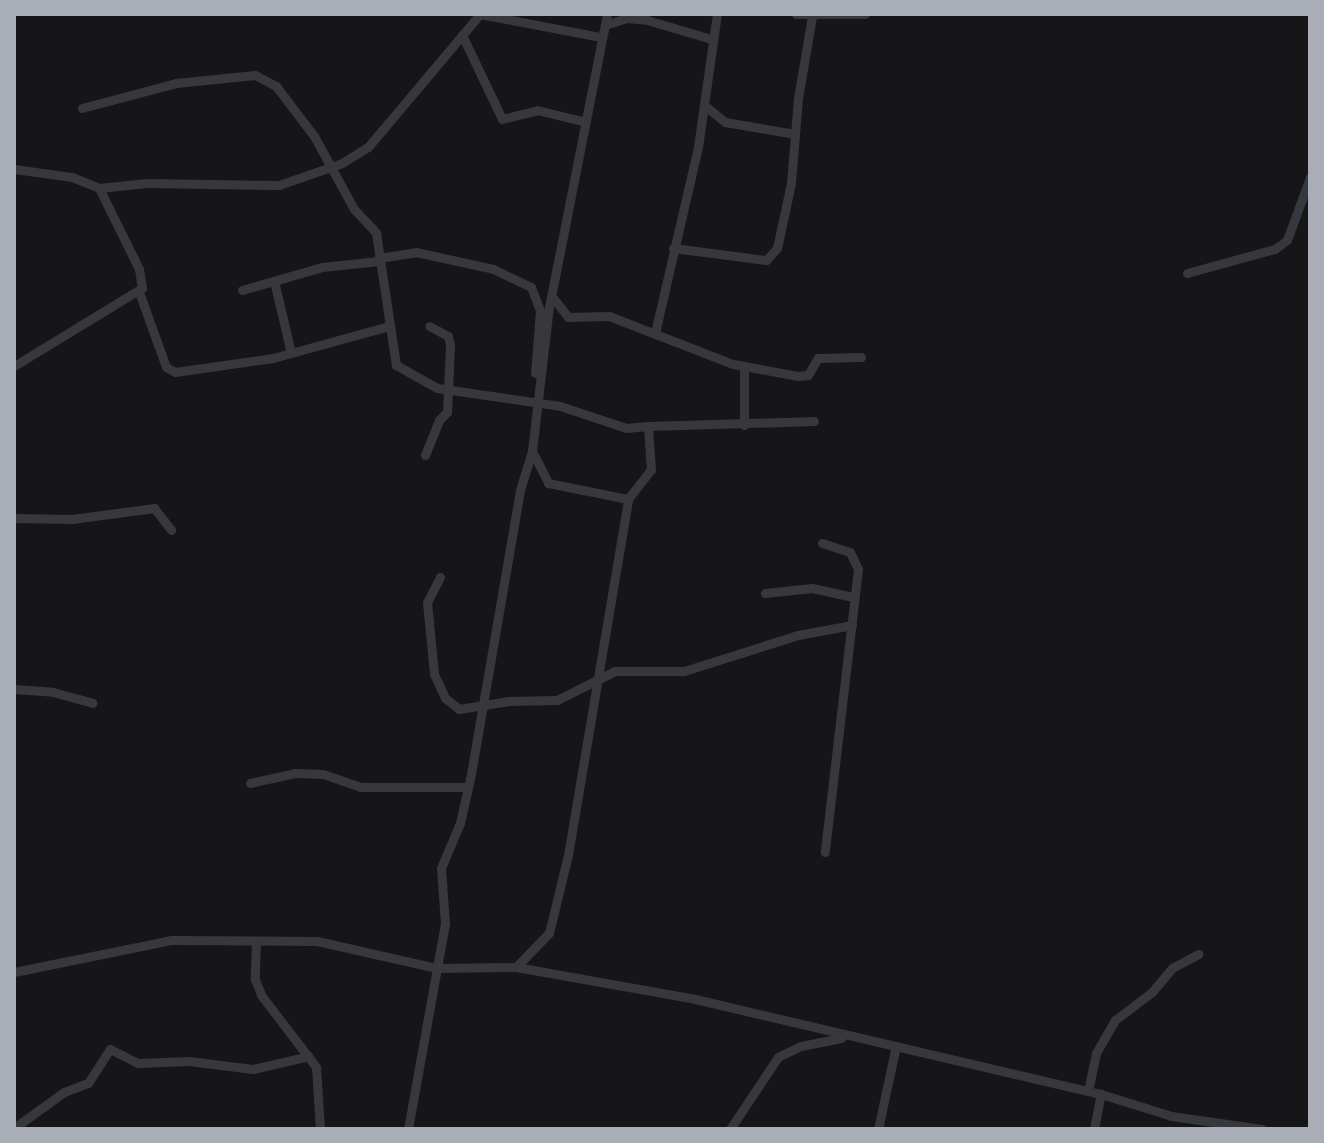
<!DOCTYPE html>
<style>
body{margin:0}
#map{position:relative;width:1324px;height:1143px;overflow:hidden;background:#161618;font-family:"Work Sans",sans-serif}
div>[style]{position:absolute}
.minor>*{height:9px;margin:-4.5px;padding:0 4.5px;transform-origin:4.5px;border-radius:4.5px;background:#37383d}
span{translate:-50% -50%;white-space:nowrap;text-align:center;line-height:1.15;-webkit-text-stroke:6px #111113;paint-order:stroke}
.frame{position:absolute;inset:0;border:16px solid #a8adb8;pointer-events:none}
</style>
<div id="map">
<div class="minor">
<i style="left:796px;top:14px;width:69px"></i>
<i style="left:605px;top:25px;width:22px;rotate:-18deg"></i>
<i style="left:626px;top:18px;width:21px;rotate:5deg"></i>
<i style="left:647px;top:20px;width:67px;rotate:16.5deg"></i>
<i style="left:462px;top:35px;width:93px;rotate:64.5deg"></i>
<i style="left:502px;top:119px;width:36px;rotate:-14deg"></i>
<i style="left:537px;top:110px;width:50px;rotate:13.8deg"></i>
<i style="left:704px;top:105px;width:27px;rotate:39deg"></i>
<i style="left:725px;top:122px;width:71px;rotate:9.7deg"></i>
<i style="left:82px;top:108px;width:97px;rotate:-14.9deg"></i>
<i style="left:176px;top:83px;width:79px;rotate:-5.8deg"></i>
<i style="left:255px;top:75px;width:24px;rotate:28deg"></i>
<i style="left:276px;top:86px;width:63px;rotate:52.8deg"></i>
<i style="left:314px;top:136px;width:83px;rotate:61.3deg"></i>
<i style="left:354px;top:209px;width:33px;rotate:47deg"></i>
<i style="left:376px;top:233px;width:134px;rotate:81.4deg"></i>
<i style="left:396px;top:365px;width:47px;rotate:29.3deg"></i>
<i style="left:437px;top:388px;width:124px;rotate:8.3deg"></i>
<i style="left:560px;top:406px;width:70px;rotate:18.4deg"></i>
<i style="left:626px;top:428px;width:22px;rotate:-5deg"></i>
<i style="left:14px;top:169px;width:59px;rotate:7.9deg"></i>
<i style="left:72px;top:177px;width:29px;rotate:22deg"></i>
<i style="left:99px;top:188px;width:48px;rotate:-5.9deg"></i>
<i style="left:147px;top:183px;width:132px;rotate:0.9deg"></i>
<i style="left:279px;top:185px;width:67px;rotate:-19.2deg"></i>
<i style="left:342px;top:163px;width:31px;rotate:-32deg"></i>
<i style="left:368px;top:147px;width:174px;rotate:-49.9deg"></i>
<i style="left:480px;top:14px;width:123px;rotate:10.8deg"></i>
<i style="left:673px;top:248px;width:94px;rotate:7.4deg"></i>
<i style="left:766px;top:260px;width:16px;rotate:-47deg"></i>
<i style="left:777px;top:248px;width:66px;rotate:-77.8deg"></i>
<i style="left:791px;top:183px;width:85px;rotate:-85.3deg"></i>
<i style="left:798px;top:98px;width:83px;rotate:-80.3deg"></i>
<i style="left:379px;top:258px;width:37px;rotate:-9deg"></i>
<i style="left:416px;top:252px;width:79px;rotate:12.4deg"></i>
<i style="left:493px;top:269px;width:42px;rotate:25.3deg"></i>
<i style="left:531px;top:287px;width:26px;rotate:69deg"></i>
<i style="left:540px;top:311px;width:62px;rotate:94.6deg"></i>
<i style="left:1187px;top:273px;width:91px;rotate:-15.3deg"></i>
<i style="left:1275px;top:249px;width:15px;rotate:-37deg"></i>
<i style="left:1287px;top:240px;width:67px;rotate:-69.9deg"></i>
<i style="left:275px;top:285px;width:70px;rotate:76.8deg"></i>
<i style="left:242px;top:290px;width:83px;rotate:-16deg"></i>
<i style="left:322px;top:267px;width:57px;rotate:-6deg"></i>
<i style="left:139px;top:292px;width:80px;rotate:70.2deg"></i>
<i style="left:166px;top:367px;width:10px;rotate:29deg"></i>
<i style="left:175px;top:372px;width:99px;rotate:-8.1deg"></i>
<i style="left:273px;top:358px;width:120px;rotate:-15.4deg"></i>
<i style="left:554px;top:299px;width:23px;rotate:52deg"></i>
<i style="left:568px;top:317px;width:41px;rotate:-1.4deg"></i>
<i style="left:609px;top:316px;width:133px;rotate:21.2deg"></i>
<i style="left:733px;top:364px;width:66px;rotate:10.5deg"></i>
<i style="left:798px;top:376px;width:10px;rotate:-6deg"></i>
<i style="left:808px;top:375px;width:20px;rotate:-60deg"></i>
<i style="left:818px;top:358px;width:43px;rotate:-1.3deg"></i>
<i style="left:655px;top:333px;width:191px;rotate:-77deg"></i>
<i style="left:698px;top:147px;width:134px;rotate:-81.9deg"></i>
<i style="left:14px;top:366px;width:150px;rotate:-31.4deg"></i>
<i style="left:142px;top:288px;width:19px;rotate:-99deg"></i>
<i style="left:139px;top:269px;width:90px;rotate:-116.3deg"></i>
<i style="left:744px;top:366px;width:59px;rotate:90deg"></i>
<i style="left:532px;top:451px;width:36px;rotate:63deg"></i>
<i style="left:548px;top:483px;width:82px;rotate:11.3deg"></i>
<i style="left:425px;top:455px;width:38px;rotate:-68deg"></i>
<i style="left:439px;top:420px;width:11px;rotate:-45deg"></i>
<i style="left:447px;top:412px;width:67px;rotate:-87.4deg"></i>
<i style="left:450px;top:345px;width:9px;rotate:-103deg"></i>
<i style="left:448px;top:336px;width:21px;rotate:-152deg"></i>
<i style="left:14px;top:518px;width:58px;rotate:1deg"></i>
<i style="left:72px;top:519px;width:83px;rotate:-7.6deg"></i>
<i style="left:154px;top:508px;width:28px;rotate:52deg"></i>
<i style="left:822px;top:543px;width:29px;rotate:18deg"></i>
<i style="left:850px;top:552px;width:19px;rotate:65deg"></i>
<i style="left:858px;top:569px;width:285px;rotate:96.7deg"></i>
<i style="left:440px;top:577px;width:28px;rotate:117deg"></i>
<i style="left:427px;top:602px;width:72px;rotate:84.4deg"></i>
<i style="left:434px;top:674px;width:26px;rotate:65deg"></i>
<i style="left:445px;top:698px;width:18px;rotate:38deg"></i>
<i style="left:459px;top:709px;width:51px;rotate:-9.1deg"></i>
<i style="left:509px;top:701px;width:48px;rotate:-1.2deg"></i>
<i style="left:557px;top:700px;width:65px;rotate:-26.6deg"></i>
<i style="left:615px;top:671px;width:69px"></i>
<i style="left:684px;top:671px;width:120px;rotate:-17.5deg"></i>
<i style="left:798px;top:635px;width:55px;rotate:-10.5deg"></i>
<i style="left:765px;top:593px;width:47px;rotate:-6.1deg"></i>
<i style="left:812px;top:588px;width:42px;rotate:12.4deg"></i>
<i style="left:14px;top:689px;width:39px;rotate:4deg"></i>
<i style="left:53px;top:692px;width:41px;rotate:15.4deg"></i>
<i style="left:250px;top:783px;width:46px;rotate:-12.5deg"></i>
<i style="left:295px;top:773px;width:28px;rotate:2deg"></i>
<i style="left:323px;top:774px;width:39px;rotate:19deg"></i>
<i style="left:360px;top:787px;width:108px"></i>
<i style="left:256px;top:942px;width:37px;rotate:92deg"></i>
<i style="left:255px;top:979px;width:17px;rotate:69deg"></i>
<i style="left:261px;top:995px;width:91px;rotate:52.6deg"></i>
<i style="left:316px;top:1067px;width:62px;rotate:86.3deg"></i>
<i style="left:516px;top:967px;width:47px;rotate:-45.9deg"></i>
<i style="left:549px;top:933px;width:80px;rotate:-76.3deg"></i>
<i style="left:568px;top:855px;width:361px;rotate:-80.4deg"></i>
<i style="left:628px;top:499px;width:37px;rotate:-52deg"></i>
<i style="left:651px;top:470px;width:44px;rotate:-93.9deg"></i>
<i style="left:648px;top:426px;width:166px;rotate:-1.7deg"></i>
<i style="left:14px;top:972px;width:160px;rotate:-11.5deg"></i>
<i style="left:171px;top:940px;width:146px;rotate:0.4deg"></i>
<i style="left:317px;top:941px;width:123px;rotate:12.7deg"></i>
<i style="left:437px;top:968px;width:79px;rotate:-0.7deg"></i>
<i style="left:516px;top:967px;width:182px;rotate:10.1deg"></i>
<i style="left:695px;top:999px;width:417px;rotate:13.2deg"></i>
<i style="left:1101px;top:1094px;width:73px;rotate:17.4deg"></i>
<i style="left:1171px;top:1116px;width:92px;rotate:8.1deg"></i>
<i style="left:1088px;top:1091px;width:39px;rotate:-78deg"></i>
<i style="left:1096px;top:1053px;width:38px;rotate:-60deg"></i>
<i style="left:1115px;top:1020px;width:46px;rotate:-37.1deg"></i>
<i style="left:1152px;top:992px;width:31px;rotate:-50deg"></i>
<i style="left:1172px;top:968px;width:30px;rotate:-28deg"></i>
<i style="left:14px;top:1128px;width:62px;rotate:-35.8deg"></i>
<i style="left:64px;top:1092px;width:26px;rotate:-21deg"></i>
<i style="left:88px;top:1083px;width:40px;rotate:-57.1deg"></i>
<i style="left:110px;top:1049px;width:31px;rotate:27deg"></i>
<i style="left:138px;top:1063px;width:51px;rotate:-2.2deg"></i>
<i style="left:189px;top:1061px;width:64px;rotate:7.1deg"></i>
<i style="left:253px;top:1069px;width:57px;rotate:-13.1deg"></i>
<i style="left:408px;top:1129px;width:209px;rotate:-79.8deg"></i>
<i style="left:445px;top:923px;width:55px;rotate:-94.2deg"></i>
<i style="left:441px;top:868px;width:49px;rotate:-67.1deg"></i>
<i style="left:460px;top:823px;width:50px;rotate:-77.3deg"></i>
<i style="left:471px;top:774px;width:288px;rotate:-80.2deg"></i>
<i style="left:520px;top:490px;width:41px;rotate:-72.9deg"></i>
<i style="left:532px;top:451px;width:145px;rotate:-83.3deg"></i>
<i style="left:549px;top:307px;width:299px;rotate:-78.8deg"></i>
<i style="left:730px;top:1129px;width:87px;rotate:-56.3deg"></i>
<i style="left:778px;top:1057px;width:25px;rotate:-26deg"></i>
<i style="left:801px;top:1046px;width:41px;rotate:-11.3deg"></i>
<i style="left:878px;top:1129px;width:85px;rotate:-77.8deg"></i>
<i style="left:1094px;top:1129px;width:36px;rotate:-79deg"></i>
</div>
<div class="frame"></div>
</div>
